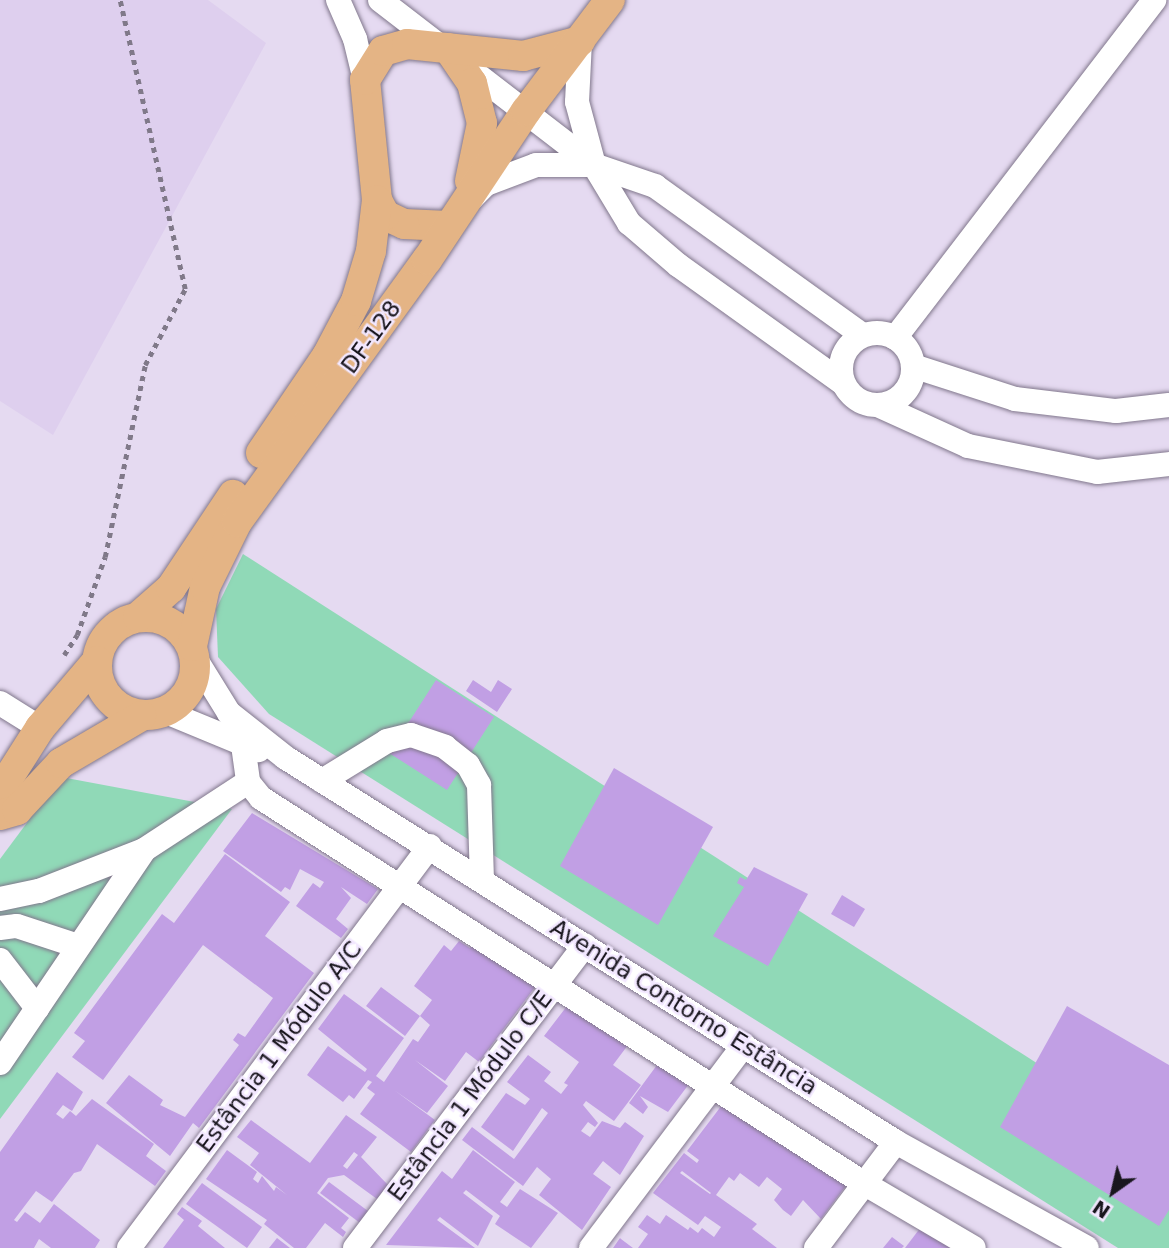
<!DOCTYPE html>
<meta charset="utf-8">
<style>
body{margin:0}
#map{position:relative;width:1169px;height:1248px;overflow:hidden;background:#e5daf1;font-family:"DejaVu Sans",sans-serif}
div>[style]{position:absolute}
.built>*{inset:0;background:#decfee}
.green>*{inset:0;background:#90d9b7}
.building>*{inset:0;background:#c19fe4}
.path>*{height:4.5px;margin-top:-2.25px;transform-origin:0;background:repeating-linear-gradient(90deg,#807989 0 5px,transparent 0 10px)}
.roads{filter:drop-shadow(0 0 2px #81778c) drop-shadow(0 0 2px #81778c)}
.minor>*{height:24px;margin:-12px;padding:0 12px;transform-origin:12px;border-radius:12px;background:#fff}
.minor>.ring{margin:-12px;padding:0;box-sizing:content-box;background:none;border:24px solid #fff;border-radius:50%}
.major>*{height:30px;margin:-15px;padding:0 15px;transform-origin:15px;border-radius:15px;background:#e4b485}
.major>.ring{margin:-15px;padding:0;box-sizing:content-box;background:none;border:30px solid #e4b485;border-radius:50%}
span{translate:-50% -50%;white-space:nowrap;text-align:center;line-height:1.15;-webkit-text-stroke:5px #f2e7ff;paint-order:stroke}
.street-label{font-size:23px;color:#19161e}
.north{position:absolute;left:1078px;top:1157px;width:70px;height:70px;-webkit-text-stroke:5px #f2e7ff;paint-order:stroke;rotate:214deg;font-size:19px;font-weight:700;line-height:28px;text-align:center;color:#19161e}
.north::after{content:'';display:block;margin:auto;width:24px;height:32px;background:#19161e;clip-path:polygon(50% 0,100% 100%,50% 72%,0 100%)}
</style>
<div id="map">
<div class="built">
<i style="clip-path:polygon(0 0,208px 0,266px 43px,53px 435px,0 401px)"></i>
</div>
<div class="green">
<i style="clip-path:polygon(243px 554px,1169px 1148px,1169px 1248px,1118px 1248px,269px 714px,218px 657px,216px 609px)"></i>
<i style="clip-path:polygon(61px 777px,232px 809px,0 1119px,0 859px)"></i>
</div>
<div class="building">
<i style="clip-path:polygon(436px 680px,494px 717px,447px 790px,389px 753px)"></i>
<i style="clip-path:polygon(473px 680px,491px 692px,498px 680px,512px 689px,497px 712px,466px 691px)"></i>
<i style="clip-path:polygon(614px 768px,713px 827px,658px 925px,560px 866px)"></i>
<i style="clip-path:polygon(252px 813px,378px 889px,367px 904px,341px 887px,351px 898px,336px 919px,348px 929px,341px 938px,296px 906px,313px 883px,320px 888px,324px 882px,300px 869px,290px 890px,285px 887px,281px 892px,223px 851px)"></i>
<i style="clip-path:polygon(225px 854px,290px 902px,265px 936px,314px 973px,199px 1128px,193px 1123px,170px 1156px,106px 1103px,129px 1075px,163px 1100px,160px 1105px,185px 1117px,239px 1045px,233px 1040px,238px 1033px,245px 1037px,273px 998px,203px 945px,103px 1080px,72px 1057px,85px 1041px,74px 1033px,162px 914px,174px 923px)"></i>
<i style="clip-path:polygon(754px 867px,808px 894px,768px 966px,713px 936px,744px 887px,737px 883px,740px 877px,746px 880px)"></i>
<i style="clip-path:polygon(842px 895px,865px 909px,854px 927px,831px 914px)"></i>
<i style="clip-path:polygon(459px 941px,470px 948px,474px 942px,538px 983px,479px 1062px,466px 1052px,445px 1081px,415px 1060px,448px 1086px,427px 1113px,394px 1090px,435px 1120px,411px 1152px,360px 1114px,375px 1094px,367px 1088px,372px 1082px,368px 1080px,354px 1099px,349px 1095px,343px 1102px,307px 1075px,328px 1046px,365px 1072px,367px 1069px,318px 1029px,344px 994px,404px 1038px,376px 1076px,384px 1082px,413px 1039px,418px 1042px,430px 1025px,420px 1016px,405px 1036px,366px 1006px,381px 987px,420px 1016px,432px 1000px,414px 986px,444px 945px,451px 951px)"></i>
<i style="clip-path:polygon(567px 1006px,628px 1045px,613px 1065px,641px 1085px,614px 1121px,586px 1101px,583px 1105px,598px 1123px,595px 1127px,588px 1122px,581px 1131px,590px 1137px,602px 1121px,620px 1128px,625px 1122px,644px 1136px,620px 1175px,603px 1161px,593px 1174px,611px 1187px,582px 1230px,539px 1195px,551px 1179px,537px 1167px,523px 1186px,462px 1140px,472px 1127px,514px 1159px,548px 1113px,542px 1108px,513px 1151px,481px 1127px,506px 1093px,525px 1105px,530px 1099px,507px 1082px,528px 1055px,551px 1072px,544px 1081px,561px 1094px,568px 1085px,564px 1083px,579px 1062px,544px 1036px)"></i>
<i style="clip-path:polygon(1067px 1006px,1169px 1065px,1169px 1210px,1159px 1226px,1000px 1127px)"></i>
<i style="clip-path:polygon(657px 1065px,689px 1084px,668px 1112px,640px 1096px,648px 1107px,643px 1114px,629px 1103px)"></i>
<i style="clip-path:polygon(57px 1072px,83px 1092px,72px 1111px,63px 1105px,56px 1114px,63px 1119px,70px 1111px,76px 1116px,92px 1099px,154px 1144px,146px 1156px,166px 1171px,155px 1186px,97px 1144px,81px 1171px,74px 1173px,52px 1202px,36px 1191px,14px 1220px,17px 1222px,25px 1212px,40px 1223px,54px 1204px,100px 1240px,95px 1248px,51px 1248px,39px 1239px,34px 1248px,0 1248px,0 1152px)"></i>
<i style="clip-path:polygon(evenodd,722px 1105px,851px 1179px,821px 1219px,803px 1200px,791px 1216px,783px 1210px,774px 1200px,782px 1189px,767px 1177px,759px 1187px,740px 1173px,734px 1181px,729px 1177px,716px 1195px,757px 1224px,752px 1229px,777px 1248px,638px 1248px,648px 1234px,638px 1227px,647px 1215px,660px 1224px,666px 1215px,688px 1230px,690px 1227px,698px 1233px,702px 1228px,714px 1237px,721px 1227px,705px 1216px,698px 1225px,653px 1193px,684px 1153px,697px 1163px,699px 1160px,687px 1151px,722px 1105px,682px 1171px,711px 1193px,710px 1194px,680px 1173px,682px 1171px)"></i>
<i style="clip-path:polygon(evenodd,346px 1115px,377px 1137px,361px 1157px,388px 1185px,377px 1199px,344px 1175px,328px 1178px,317px 1193px,349px 1218px,341px 1228px,346px 1232px,343px 1237px,325px 1223px,306px 1248px,294px 1248px,264px 1224px,267px 1220px,206px 1179px,227px 1150px,257px 1172px,253px 1179px,258px 1183px,262px 1176px,274px 1191px,276px 1187px,287px 1195px,250px 1165px,259px 1153px,237px 1137px,251px 1120px,310px 1163px,346px 1115px,354px 1152px,358px 1155px,347px 1169px,343px 1166px,354px 1152px)"></i>
<i style="clip-path:polygon(473px 1150px,515px 1182px,500px 1202px,507px 1207px,520px 1189px,558px 1213px,531px 1248px,495px 1224px,500px 1216px,466px 1190px,463px 1193px,493px 1216px,478px 1246px,440px 1217px,437px 1220px,475px 1248px,386px 1245px,442px 1171px,452px 1179px)"></i>
<i style="clip-path:polygon(329px 1182px,368px 1211px,360px 1223px,320px 1193px)"></i>
<i style="clip-path:polygon(202px 1183px,262px 1227px,247px 1248px,186px 1204px)"></i>
<i style="clip-path:polygon(182px 1207px,202px 1221px,198px 1226px,225px 1248px,163px 1248px,184px 1220px,177px 1214px)"></i>
<i style="clip-path:polygon(924px 1223px,963px 1248px,905px 1248px)"></i>
<i style="clip-path:polygon(892px 1237px,904px 1246px,902px 1248px,883px 1248px)"></i>
<i style="clip-path:polygon(277px 1238px,290px 1248px,269px 1248px)"></i>
<i style="clip-path:polygon(620px 1238px,621px 1239px,633px 1248px,613px 1248px)"></i>
</div>
<div class="path">
<i style="left:64px;top:655px;width:24px;rotate:-57deg"></i>
<i style="left:77px;top:635px;width:83px;rotate:-70.3deg"></i>
<i style="left:105px;top:557px;width:196px;rotate:-78.2deg"></i>
<i style="left:145px;top:365px;width:86px;rotate:-62.2deg"></i>
<i style="left:185px;top:289px;width:296px;rotate:-102.7deg"></i>
</div>
<div class="roads">
<div class="minor">
<i style="left:338px;top:0;width:43px;rotate:66.4deg"></i>
<i style="left:355px;top:39px;width:42px;rotate:76.3deg"></i>
<i style="left:380px;top:0;width:270px;rotate:37.6deg"></i>
<i style="left:594px;top:165px;width:65px;rotate:19deg"></i>
<i style="left:655px;top:186px;width:255px;rotate:35.7deg"></i>
<i style="left:580px;top:41px;width:61px;rotate:92.8deg"></i>
<i style="left:577px;top:102px;width:65px;rotate:74.9deg"></i>
<i style="left:594px;top:165px;width:68px;rotate:58.9deg"></i>
<i style="left:629px;top:223px;width:65px;rotate:40.6deg"></i>
<i style="left:678px;top:265px;width:203px;rotate:35.6deg"></i>
<i style="left:472px;top:198px;width:20px;rotate:-45deg"></i>
<i style="left:486px;top:184px;width:53px;rotate:-20.8deg"></i>
<i style="left:536px;top:165px;width:58px"></i>
<i class="ring" style="left:841px;top:333px;width:48px;height:48px"></i>
<i style="left:895px;top:338px;width:426px;rotate:-52.5deg"></i>
<i style="left:913px;top:366px;width:107px;rotate:17.9deg"></i>
<i style="left:1015px;top:399px;width:102px;rotate:6.8deg"></i>
<i style="left:1116px;top:411px;width:53px;rotate:-6.5deg"></i>
<i style="left:880px;top:406px;width:97px;rotate:24.4deg"></i>
<i style="left:968px;top:446px;width:132px;rotate:11.4deg"></i>
<i style="left:1097px;top:472px;width:72px;rotate:-6.3deg"></i>
<i style="left:195px;top:658px;width:65px;rotate:58.3deg"></i>
<i style="left:229px;top:713px;width:73px;rotate:38.3deg"></i>
<i style="left:286px;top:758px;width:721px;rotate:32.19deg"></i>
<i style="left:896px;top:1142px;width:218px;rotate:29deg"></i>
<i style="left:0;top:703px;width:47px;rotate:32deg"></i>
<i style="left:166px;top:712px;width:100px;rotate:22.4deg"></i>
<i style="left:243px;top:745px;width:37px;rotate:82deg"></i>
<i style="left:248px;top:782px;width:21px;rotate:51deg"></i>
<i style="left:261px;top:798px;width:717px;rotate:32.58deg"></i>
<i style="left:865px;top:1184px;width:126px;rotate:30.4deg"></i>
<i style="left:322px;top:781px;width:76px;rotate:-31.6deg"></i>
<i style="left:387px;top:741px;width:25px;rotate:-14deg"></i>
<i style="left:411px;top:735px;width:36px;rotate:19deg"></i>
<i style="left:445px;top:747px;width:29px;rotate:38deg"></i>
<i style="left:468px;top:765px;width:23px;rotate:61deg"></i>
<i style="left:479px;top:785px;width:94px;rotate:88.2deg"></i>
<i style="left:0;top:899px;width:40px;rotate:-12deg"></i>
<i style="left:39px;top:891px;width:113px;rotate:-21.3deg"></i>
<i style="left:144px;top:850px;width:124px;rotate:-33.2deg"></i>
<i style="left:0;top:928px;width:17px;rotate:-7deg"></i>
<i style="left:17px;top:926px;width:64px;rotate:18.2deg"></i>
<i style="left:0;top:960px;width:61px;rotate:52.4deg"></i>
<i style="left:0;top:1063px;width:257px;rotate:-55.9deg"></i>
<i style="left:129px;top:1248px;width:502px;rotate:-53.18deg"></i>
<i style="left:355px;top:1248px;width:380px;rotate:-52.8deg"></i>
<i style="left:591px;top:1248px;width:254px;rotate:-53deg"></i>
<i style="left:816px;top:1248px;width:133px;rotate:-53deg"></i>
</div>
<div class="major">
<i style="left:448px;top:48px;width:42px;rotate:55.6deg"></i>
<i style="left:472px;top:83px;width:41px;rotate:76deg"></i>
<i style="left:482px;top:123px;width:59px;rotate:101.7deg"></i>
<i style="left:448px;top:226px;width:44px;rotate:-177.4deg"></i>
<i style="left:404px;top:224px;width:21px;rotate:-155deg"></i>
<i style="left:385px;top:215px;width:17px;rotate:-118deg"></i>
<i style="left:377px;top:200px;width:121px;rotate:-95.7deg"></i>
<i style="left:365px;top:80px;width:34px;rotate:-58deg"></i>
<i style="left:383px;top:51px;width:25px;rotate:-16deg"></i>
<i style="left:407px;top:44px;width:117px;rotate:5.9deg"></i>
<i style="left:523px;top:56px;width:59px;rotate:-14.7deg"></i>
<i style="left:261px;top:453px;width:117px;rotate:-55.8deg"></i>
<i style="left:327px;top:356px;width:62px;rotate:-62.2deg"></i>
<i style="left:356px;top:301px;width:52px;rotate:-73.3deg"></i>
<i style="left:371px;top:251px;width:51px;rotate:-83.3deg"></i>
<i class="ring" style="left:97px;top:617px;width:68px;height:68px"></i>
<i style="left:138px;top:617px;width:44px;rotate:-41.3deg"></i>
<i style="left:171px;top:588px;width:112px;rotate:-56.3deg"></i>
<i style="left:192px;top:646px;width:60px;rotate:-77.6deg"></i>
<i style="left:205px;top:587px;width:72px;rotate:-63.8deg"></i>
<i style="left:237px;top:522px;width:324px;rotate:-54.1deg"></i>
<i style="left:427px;top:260px;width:179px;rotate:-56.4deg"></i>
<i style="left:526px;top:111px;width:139px;rotate:-52.9deg"></i>
<i style="left:0;top:791px;width:75px;rotate:-57.6deg"></i>
<i style="left:40px;top:728px;width:88px;rotate:-49.6deg"></i>
<i style="left:0;top:815px;width:18px;rotate:-16deg"></i>
<i style="left:17px;top:810px;width:64px;rotate:-46.9deg"></i>
<i style="left:61px;top:763px;width:93px;rotate:-30.4deg"></i>
</div>
</div>
<div class="street-label">
<span style="left:371px;top:337px;rotate:-54deg">DF-128</span>
<span style="left:684px;top:1007px;rotate:32deg">Avenida Contorno Estância</span>
<span style="left:279px;top:1047px;rotate:-53deg">Estância 1 Módulo A/C</span>
<span style="left:470px;top:1096px;rotate:-53deg">Estância 1 Módulo C/E</span>
</div>
<div class="north">N</div>
</div>
